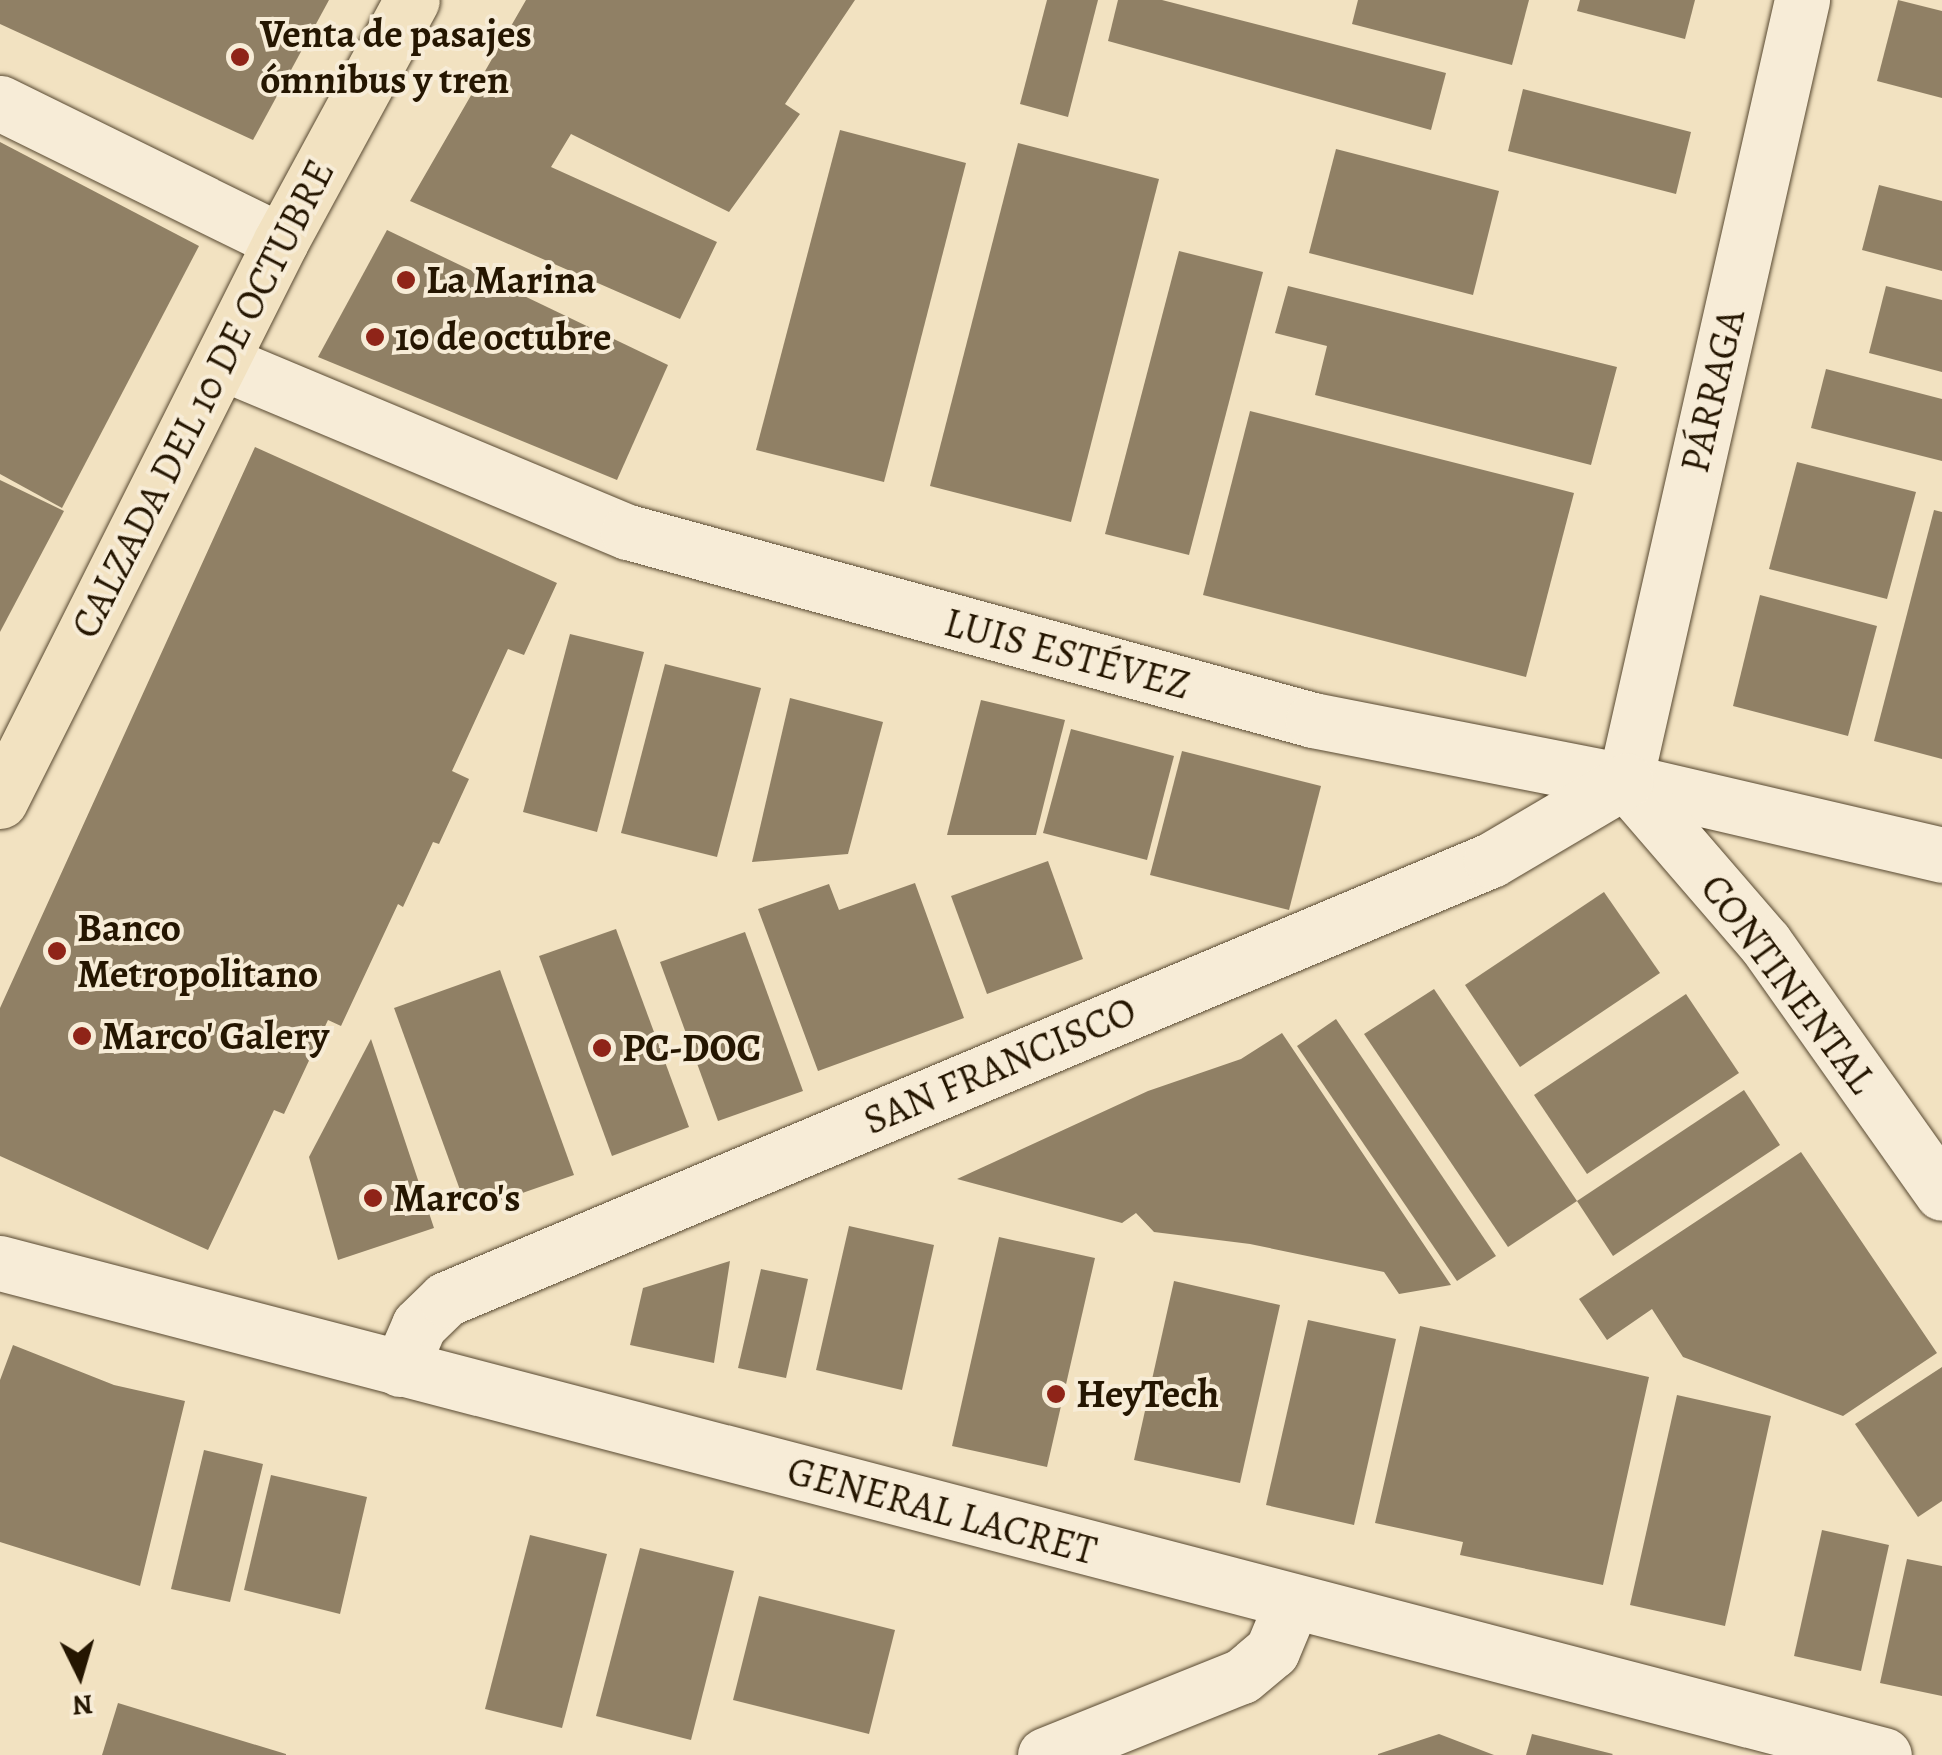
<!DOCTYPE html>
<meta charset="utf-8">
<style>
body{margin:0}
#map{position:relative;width:1942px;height:1755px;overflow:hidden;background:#f2e2c1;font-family:Alegreya,serif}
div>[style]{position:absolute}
.building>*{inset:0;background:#908065}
.roads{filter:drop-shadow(0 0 2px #584931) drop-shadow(0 0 2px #584931)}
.minor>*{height:55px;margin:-27.5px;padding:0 27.5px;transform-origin:27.5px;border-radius:27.5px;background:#f7ecd7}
.tertiary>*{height:55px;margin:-27.5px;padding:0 27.5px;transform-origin:27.5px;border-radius:27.5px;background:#f7ecd7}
.secondary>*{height:55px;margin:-27.5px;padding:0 27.5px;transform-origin:27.5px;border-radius:27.5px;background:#f7ecd7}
.primary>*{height:55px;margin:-27.5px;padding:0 27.5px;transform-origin:27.5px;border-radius:27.5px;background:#f2e2c1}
.dots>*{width:28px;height:28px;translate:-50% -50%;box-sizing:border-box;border:5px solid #f7ecd7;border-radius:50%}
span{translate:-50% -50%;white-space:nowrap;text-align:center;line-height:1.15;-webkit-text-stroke:8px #f7ecd7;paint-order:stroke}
.poi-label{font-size:40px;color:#251601;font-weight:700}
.left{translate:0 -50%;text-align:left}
.street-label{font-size:40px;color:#251601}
.north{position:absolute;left:30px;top:1625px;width:100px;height:100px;-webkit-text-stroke:8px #f7ecd7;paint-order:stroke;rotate:175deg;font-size:28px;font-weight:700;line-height:40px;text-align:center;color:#251601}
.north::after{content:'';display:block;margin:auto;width:35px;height:45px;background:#251601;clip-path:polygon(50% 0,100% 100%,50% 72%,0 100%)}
</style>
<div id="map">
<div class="building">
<i style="clip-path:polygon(0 0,329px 0,253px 140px,0 24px)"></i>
<i style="clip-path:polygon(526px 0,855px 0,785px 104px,800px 114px,729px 212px,571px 134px,551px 167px,717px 242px,680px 319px,410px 201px)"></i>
<i style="clip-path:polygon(1047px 0,1098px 0,1068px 117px,1020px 104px)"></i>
<i style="clip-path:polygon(1118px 0,1162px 0,1446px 73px,1431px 130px,1108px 41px)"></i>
<i style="clip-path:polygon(1358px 0,1529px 0,1512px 65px,1352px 24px)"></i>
<i style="clip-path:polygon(1580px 0,1695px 0,1685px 39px,1577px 11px)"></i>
<i style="clip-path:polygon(1898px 0,1942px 11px,1942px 98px,1877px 81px)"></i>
<i style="clip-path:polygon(1523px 89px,1691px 132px,1676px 194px,1508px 151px)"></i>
<i style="clip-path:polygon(840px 130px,966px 163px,884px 482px,756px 450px)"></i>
<i style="clip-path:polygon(0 142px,199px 246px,62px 508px,0 474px)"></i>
<i style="clip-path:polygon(1018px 143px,1159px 179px,1071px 522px,930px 486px)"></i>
<i style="clip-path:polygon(1336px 149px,1499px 191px,1473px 295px,1309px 253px)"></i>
<i style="clip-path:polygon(1879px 185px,1942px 201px,1942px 271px,1862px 250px)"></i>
<i style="clip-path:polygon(387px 230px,668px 365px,617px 480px,318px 357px)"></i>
<i style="clip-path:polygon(1179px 251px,1263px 272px,1189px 555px,1105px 534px)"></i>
<i style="clip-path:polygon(1288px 286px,1617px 367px,1591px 465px,1315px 395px,1327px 346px,1275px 333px)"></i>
<i style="clip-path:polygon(1886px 286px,1942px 300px,1942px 372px,1869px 353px)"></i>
<i style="clip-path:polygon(1826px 369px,1942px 399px,1942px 461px,1811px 428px)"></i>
<i style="clip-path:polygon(1250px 411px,1574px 493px,1526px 677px,1203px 595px)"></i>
<i style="clip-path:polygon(255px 447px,557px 583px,524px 655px,508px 649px,452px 771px,469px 779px,439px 844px,433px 842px,403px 907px,398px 904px,341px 1026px,328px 1020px,284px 1114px,274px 1110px,208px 1250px,0 1156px,0 1008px)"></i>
<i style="clip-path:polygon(1797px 462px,1916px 492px,1887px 599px,1769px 569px)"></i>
<i style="clip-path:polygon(0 480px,64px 511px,0 632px)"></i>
<i style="clip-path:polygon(1934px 510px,1942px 512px,1942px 759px,1874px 741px)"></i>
<i style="clip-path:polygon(1760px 595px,1877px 626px,1848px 736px,1733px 706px)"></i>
<i style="clip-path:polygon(570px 634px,644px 652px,597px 832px,523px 812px)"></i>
<i style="clip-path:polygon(665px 664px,761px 688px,717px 857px,621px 833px)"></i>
<i style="clip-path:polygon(790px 698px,883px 722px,848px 854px,752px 862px)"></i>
<i style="clip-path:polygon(981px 700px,1065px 720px,1036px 835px,947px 835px)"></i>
<i style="clip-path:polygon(1071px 729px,1174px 756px,1147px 860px,1043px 833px)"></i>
<i style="clip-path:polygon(1182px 751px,1321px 786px,1289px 910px,1150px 875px)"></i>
<i style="clip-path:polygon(1048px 861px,1083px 959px,987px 994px,951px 896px)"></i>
<i style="clip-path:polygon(915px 883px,964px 1018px,818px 1071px,758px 909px,829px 884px,839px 910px)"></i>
<i style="clip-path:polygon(1604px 892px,1660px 973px,1520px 1067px,1465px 985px)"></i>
<i style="clip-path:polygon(616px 929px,689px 1127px,612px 1156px,539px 956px)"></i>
<i style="clip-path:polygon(745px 932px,803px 1091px,718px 1121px,660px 962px)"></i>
<i style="clip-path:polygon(500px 970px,574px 1175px,468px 1212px,394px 1008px)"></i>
<i style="clip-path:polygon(1434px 989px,1577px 1201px,1508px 1247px,1364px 1034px)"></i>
<i style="clip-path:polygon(1686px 994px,1739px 1073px,1587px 1174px,1534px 1095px)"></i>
<i style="clip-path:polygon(1336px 1019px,1496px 1256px,1457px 1281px,1297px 1046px)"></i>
<i style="clip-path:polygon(1282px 1033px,1451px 1285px,1399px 1294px,1384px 1272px,1250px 1244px,1154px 1232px,1136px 1213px,1122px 1223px,957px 1179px,1148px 1091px,1241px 1059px)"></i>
<i style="clip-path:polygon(371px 1039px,434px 1228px,338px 1260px,309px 1157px)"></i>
<i style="clip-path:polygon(1744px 1090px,1780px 1145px,1613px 1256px,1577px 1201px)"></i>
<i style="clip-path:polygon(1801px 1152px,1937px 1353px,1843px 1416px,1683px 1357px,1652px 1309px,1607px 1340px,1579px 1299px)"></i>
<i style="clip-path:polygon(849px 1226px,934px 1245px,902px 1390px,816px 1370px)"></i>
<i style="clip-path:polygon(999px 1237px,1095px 1258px,1047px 1467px,952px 1446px)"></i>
<i style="clip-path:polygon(730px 1261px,714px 1363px,630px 1345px,643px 1288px)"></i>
<i style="clip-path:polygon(761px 1269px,808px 1279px,786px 1378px,738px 1368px)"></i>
<i style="clip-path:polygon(1174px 1281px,1280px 1305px,1240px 1483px,1134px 1460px)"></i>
<i style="clip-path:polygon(1308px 1320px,1396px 1339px,1354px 1525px,1266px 1505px)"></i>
<i style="clip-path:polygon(1420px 1326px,1649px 1377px,1603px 1585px,1460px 1555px,1463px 1542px,1375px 1523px)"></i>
<i style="clip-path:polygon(13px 1345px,114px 1385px,185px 1401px,140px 1586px,0 1542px,0 1380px)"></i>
<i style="clip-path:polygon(1942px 1367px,1942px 1501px,1918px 1517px,1855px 1424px)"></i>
<i style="clip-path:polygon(1677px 1395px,1771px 1416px,1725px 1626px,1630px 1605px)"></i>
<i style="clip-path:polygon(204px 1450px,263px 1464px,230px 1602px,171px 1589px)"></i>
<i style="clip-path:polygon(271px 1475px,367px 1497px,340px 1614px,244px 1590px)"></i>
<i style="clip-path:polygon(1822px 1530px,1889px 1545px,1861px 1671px,1794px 1656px)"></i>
<i style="clip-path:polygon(530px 1535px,607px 1554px,562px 1728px,485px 1709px)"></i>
<i style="clip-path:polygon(640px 1548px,734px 1571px,691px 1740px,596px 1716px)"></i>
<i style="clip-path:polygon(1907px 1559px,1942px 1566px,1942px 1696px,1880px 1683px)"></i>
<i style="clip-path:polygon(759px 1596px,895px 1630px,869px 1734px,733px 1700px)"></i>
<i style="clip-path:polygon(118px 1703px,286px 1754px,286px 1755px,102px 1755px)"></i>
<i style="clip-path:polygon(1439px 1734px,1494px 1755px,1378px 1755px,1378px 1754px)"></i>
<i style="clip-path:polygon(1532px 1734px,1613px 1754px,1612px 1755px,1526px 1755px)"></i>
</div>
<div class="roads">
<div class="minor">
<i style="left:221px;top:362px;width:441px;rotate:22.7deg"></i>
<i style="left:628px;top:532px;width:710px;rotate:15.35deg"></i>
<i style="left:1313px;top:720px;width:318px;rotate:11.1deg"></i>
<i style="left:1625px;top:781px;width:326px;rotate:13.1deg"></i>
<i style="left:1625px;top:781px;width:801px;rotate:-77.23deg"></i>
<i style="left:1625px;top:781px;width:214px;rotate:49.2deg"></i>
<i style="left:1765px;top:943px;width:306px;rotate:54.7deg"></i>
<i style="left:400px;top:1369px;width:48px;rotate:-66.6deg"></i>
<i style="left:419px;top:1325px;width:37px;rotate:-44deg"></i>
<i style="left:446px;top:1299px;width:1133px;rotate:-22.79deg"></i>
<i style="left:1491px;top:860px;width:156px;rotate:-30.5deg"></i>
<i style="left:1045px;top:1755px;width:212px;rotate:-21.9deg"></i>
<i style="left:1242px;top:1676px;width:39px;rotate:-40deg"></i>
<i style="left:1272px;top:1651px;width:52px;rotate:-67.4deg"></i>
</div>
<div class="tertiary">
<i style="left:0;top:103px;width:313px;rotate:26.2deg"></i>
</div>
<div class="secondary">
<i style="left:0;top:1263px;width:1947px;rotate:14.64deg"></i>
</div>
<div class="primary">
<i style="left:0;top:801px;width:627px;rotate:-63.35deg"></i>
<i style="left:281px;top:241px;width:274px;rotate:-61.5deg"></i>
</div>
</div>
<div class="dots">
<i style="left:240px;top:57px;background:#8f2418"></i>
<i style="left:406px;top:280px;background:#8f2418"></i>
<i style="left:375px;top:337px;background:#8f2418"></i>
<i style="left:57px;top:951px;background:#8f2418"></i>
<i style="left:82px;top:1036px;background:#8f2418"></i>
<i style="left:602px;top:1048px;background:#8f2418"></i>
<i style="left:373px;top:1198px;background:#8f2418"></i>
<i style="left:1056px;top:1394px;background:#8f2418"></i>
</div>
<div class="poi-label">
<span class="left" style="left:260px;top:57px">Venta de pasajes<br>ómnibus y tren</span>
<span class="left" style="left:426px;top:280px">La Marina</span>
<span class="left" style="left:395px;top:337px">10 de octubre</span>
<span class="left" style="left:77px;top:951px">Banco<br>Metropolitano</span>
<span class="left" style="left:102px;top:1036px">Marco' Galery</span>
<span class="left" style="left:622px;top:1048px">PC-DOC</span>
<span class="left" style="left:393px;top:1198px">Marco's</span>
<span class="left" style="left:1076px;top:1394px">HeyTech</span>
</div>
<div class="street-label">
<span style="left:1713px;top:391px;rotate:-77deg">PÁRRAGA</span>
<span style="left:203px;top:399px;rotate:-63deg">CALZADA DEL 10 DE OCTUBRE</span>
<span style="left:1067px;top:654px;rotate:15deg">LUIS ESTÉVEZ</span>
<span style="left:1788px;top:984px;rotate:53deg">CONTINENTAL</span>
<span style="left:1000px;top:1066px;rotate:-23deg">SAN FRANCISCO</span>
<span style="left:942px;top:1511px;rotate:15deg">GENERAL LACRET</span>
</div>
<div class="north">N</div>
</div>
